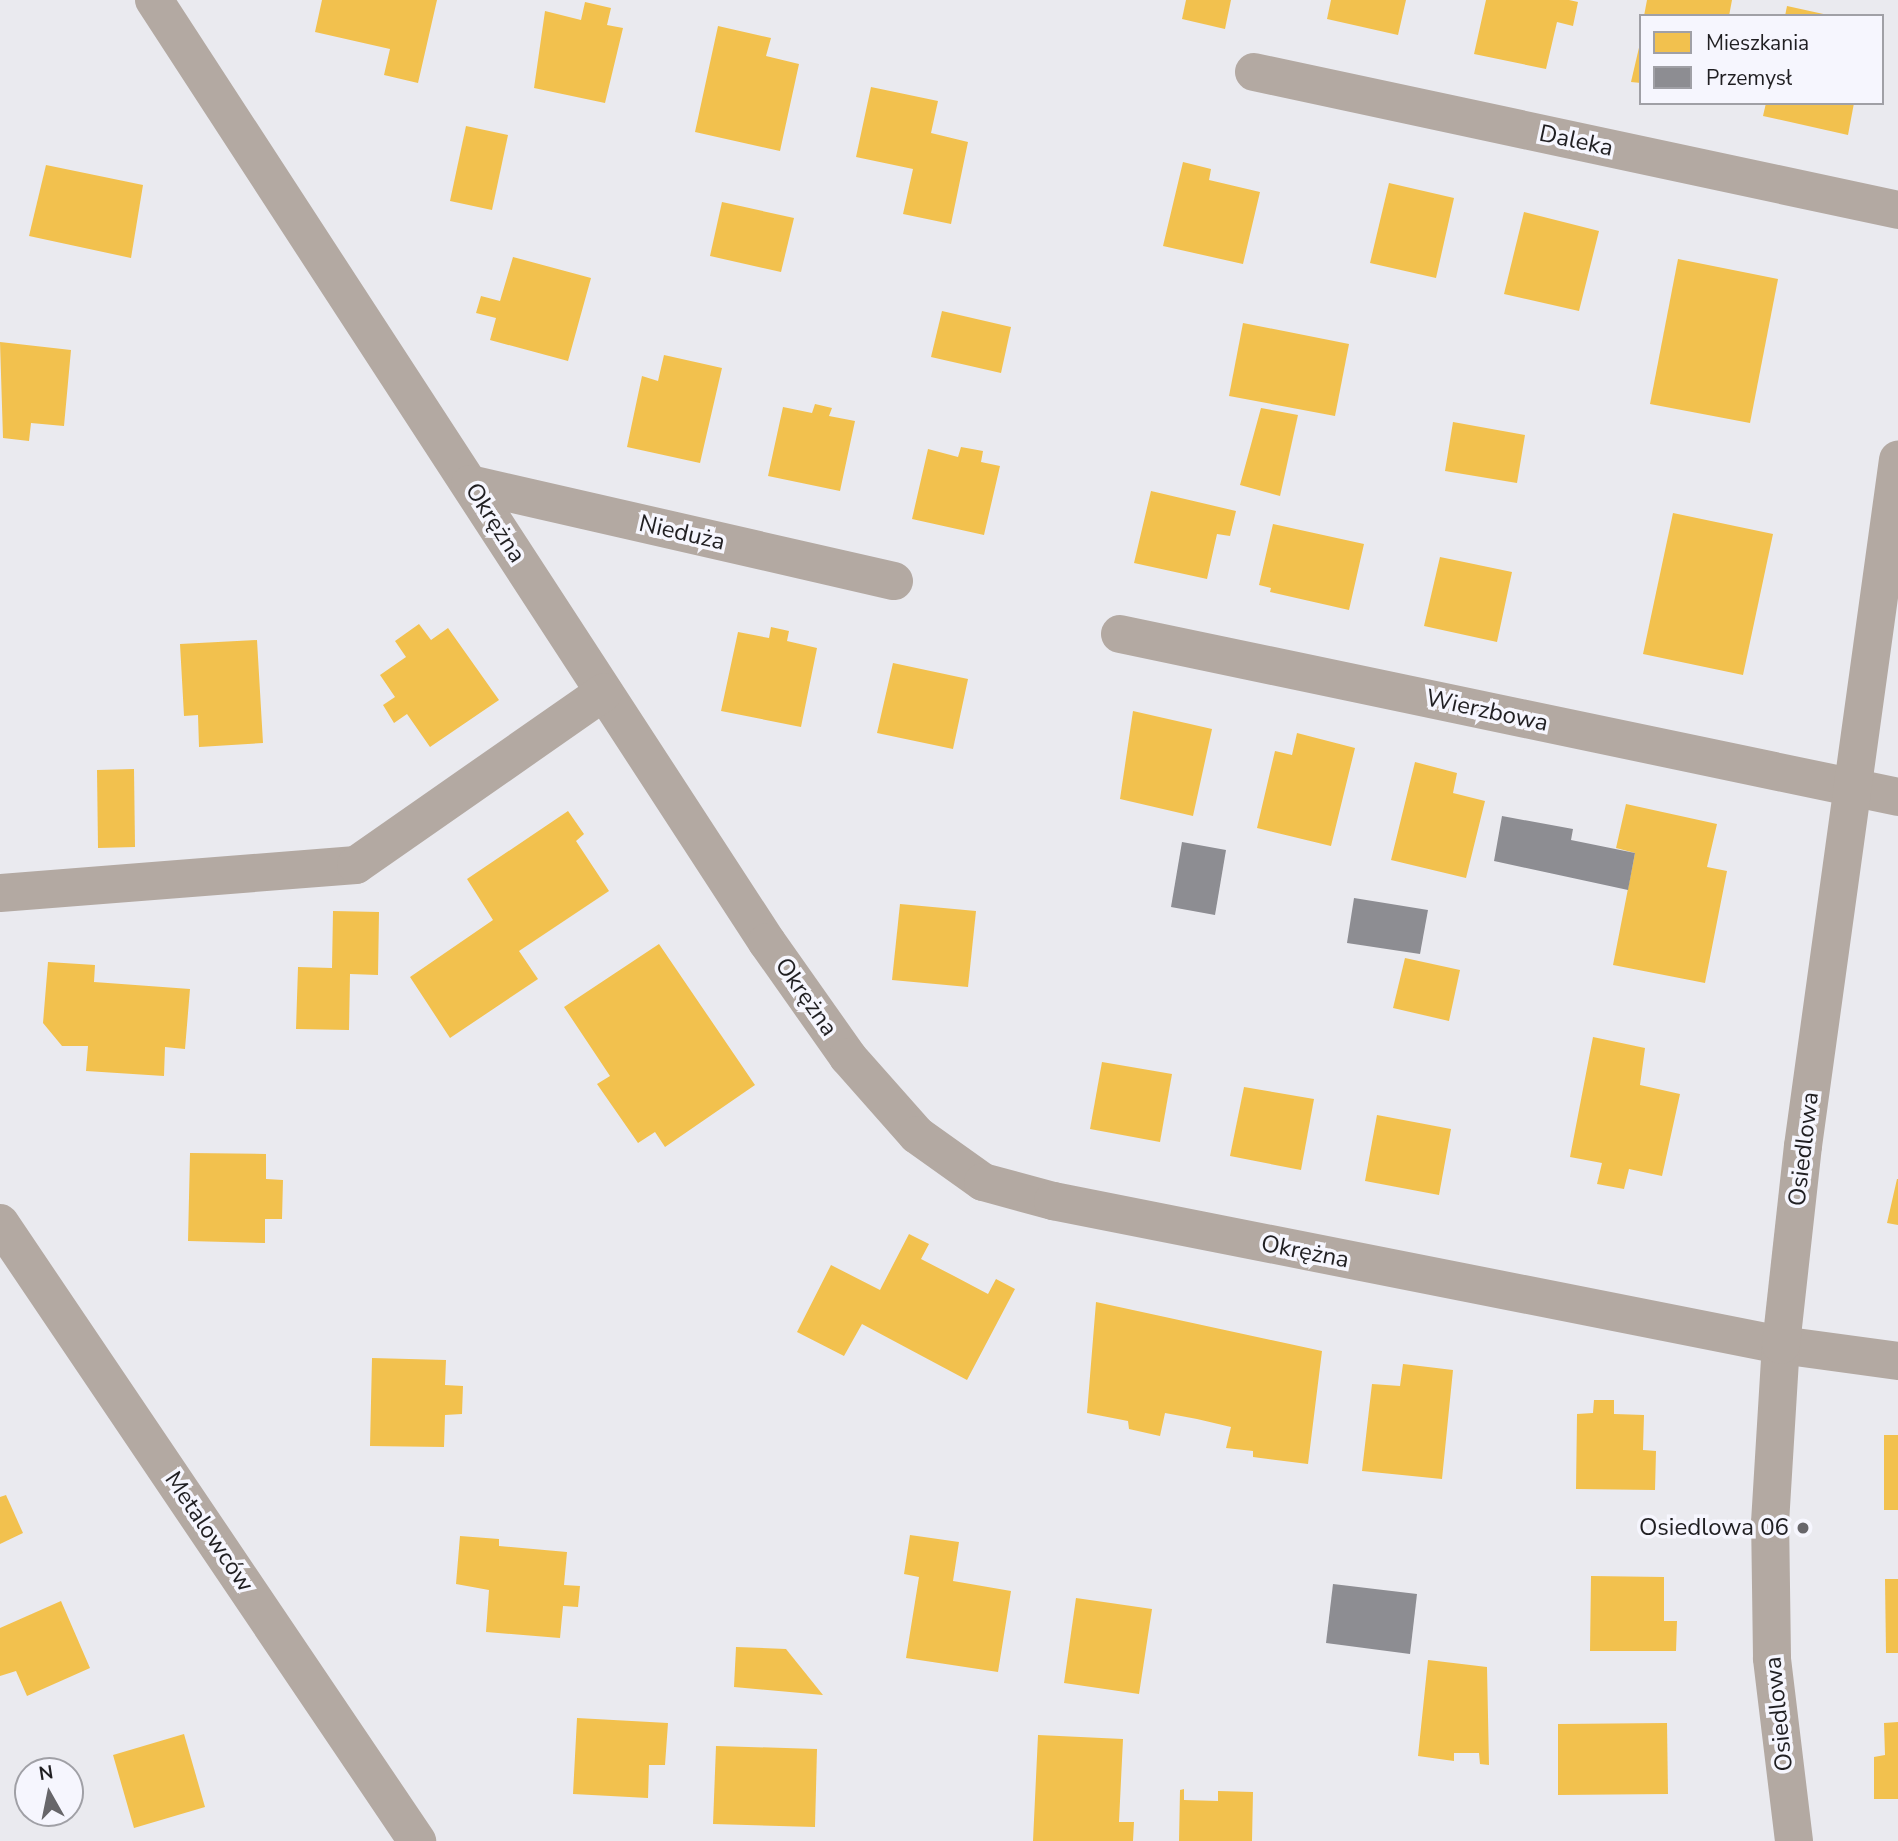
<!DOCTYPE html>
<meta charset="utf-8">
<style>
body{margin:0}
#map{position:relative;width:1898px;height:1841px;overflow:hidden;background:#eaeaef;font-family:"Nunito Sans",sans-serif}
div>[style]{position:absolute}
.homes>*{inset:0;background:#f2c14e}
.industry>*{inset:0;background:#8d8d92}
.minor>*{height:38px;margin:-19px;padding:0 19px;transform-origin:19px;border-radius:19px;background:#b3a9a2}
.dots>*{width:19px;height:19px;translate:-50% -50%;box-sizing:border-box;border:4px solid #f6f6fe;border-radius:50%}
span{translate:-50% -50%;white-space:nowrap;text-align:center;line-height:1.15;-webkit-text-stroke:7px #f6f6fe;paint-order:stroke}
.street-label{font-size:24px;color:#201f22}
.poi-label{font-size:24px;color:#201f22}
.right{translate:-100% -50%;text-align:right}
.legend{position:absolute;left:1639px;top:14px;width:245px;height:91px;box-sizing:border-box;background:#f6f6fe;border:2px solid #a0a0a6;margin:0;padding:9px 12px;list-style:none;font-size:21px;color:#201f22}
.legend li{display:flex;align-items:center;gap:14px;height:35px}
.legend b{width:35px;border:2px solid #a0a0a6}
.north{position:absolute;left:14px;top:1757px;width:70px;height:70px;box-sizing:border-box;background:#f6f6fe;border:2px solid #a0a0a6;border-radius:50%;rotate:351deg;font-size:19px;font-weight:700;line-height:28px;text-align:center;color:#201f22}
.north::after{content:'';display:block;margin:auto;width:24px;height:32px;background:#67666a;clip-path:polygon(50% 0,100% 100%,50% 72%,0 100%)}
</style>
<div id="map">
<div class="homes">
<i style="clip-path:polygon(322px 0,437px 0,418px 83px,384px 75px,390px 49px,315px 32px)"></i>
<i style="clip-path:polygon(1186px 0,1231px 0,1225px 29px,1182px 19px)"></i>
<i style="clip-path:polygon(1331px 0,1406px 0,1398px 35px,1327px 19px)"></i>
<i style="clip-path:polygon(1486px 0,1569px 0,1578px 2px,1573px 26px,1557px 22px,1546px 69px,1474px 54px)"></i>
<i style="clip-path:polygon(1647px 0,1732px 0,1729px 16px,1644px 16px)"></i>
<i style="clip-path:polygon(585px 2px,611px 8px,607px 25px,623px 28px,605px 103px,534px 88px,545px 11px,581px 20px)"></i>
<i style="clip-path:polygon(1787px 6px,1828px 15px,1828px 16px,1785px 16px)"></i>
<i style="clip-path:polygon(718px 26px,771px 38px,766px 56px,799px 64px,780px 151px,695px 132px)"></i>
<i style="clip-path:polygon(1641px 39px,1641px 83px,1631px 82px)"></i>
<i style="clip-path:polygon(871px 87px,938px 101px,931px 133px,968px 142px,951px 224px,903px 214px,913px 169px,856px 157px)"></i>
<i style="clip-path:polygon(1766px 103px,1854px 103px,1848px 135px,1763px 116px)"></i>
<i style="clip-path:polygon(466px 126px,508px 135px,492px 210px,450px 201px)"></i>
<i style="clip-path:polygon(1183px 162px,1211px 169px,1209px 180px,1260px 192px,1243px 264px,1163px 246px)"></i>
<i style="clip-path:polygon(46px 165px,143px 185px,131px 258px,29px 236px)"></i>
<i style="clip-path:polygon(1389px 183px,1454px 198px,1436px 278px,1370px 263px)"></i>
<i style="clip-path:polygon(722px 202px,794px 218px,781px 272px,710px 256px)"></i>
<i style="clip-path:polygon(1524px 212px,1599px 231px,1579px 311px,1504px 294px)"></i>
<i style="clip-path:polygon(513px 257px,591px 278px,568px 361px,490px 340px,496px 318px,476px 313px,481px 296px,500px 301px)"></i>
<i style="clip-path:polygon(1678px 259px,1778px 279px,1750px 423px,1650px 404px)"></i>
<i style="clip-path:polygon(942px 311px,1011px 327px,1001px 373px,931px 357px)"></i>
<i style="clip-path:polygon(1243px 323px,1349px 344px,1335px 416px,1229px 396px)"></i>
<i style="clip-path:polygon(0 342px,71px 350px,64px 426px,31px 423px,29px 441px,3px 438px)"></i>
<i style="clip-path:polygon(664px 355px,722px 368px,700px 463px,627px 447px,642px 376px,658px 381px)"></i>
<i style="clip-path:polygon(815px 404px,832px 408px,829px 416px,855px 421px,840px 491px,768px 476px,783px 407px,812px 413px)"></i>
<i style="clip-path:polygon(1261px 408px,1298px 415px,1280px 496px,1240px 485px)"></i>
<i style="clip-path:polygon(1453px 422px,1525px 435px,1517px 483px,1445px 471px)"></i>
<i style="clip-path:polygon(961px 447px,983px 451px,981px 462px,1000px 466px,984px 535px,912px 519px,928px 449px,958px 457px)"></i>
<i style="clip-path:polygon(1151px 491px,1236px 511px,1230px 536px,1217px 534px,1207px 579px,1134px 563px)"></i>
<i style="clip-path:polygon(1673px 513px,1773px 534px,1743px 675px,1643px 654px)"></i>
<i style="clip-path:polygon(1273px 524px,1364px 544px,1349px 610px,1270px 592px,1271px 588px,1259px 585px)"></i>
<i style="clip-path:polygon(1440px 557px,1512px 572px,1497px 642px,1424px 626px)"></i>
<i style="clip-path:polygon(419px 624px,431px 640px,448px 628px,499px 700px,430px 747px,407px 714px,394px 723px,383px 705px,395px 697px,380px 675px,406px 657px,395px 641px)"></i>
<i style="clip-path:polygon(771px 627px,789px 631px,787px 641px,817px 648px,801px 727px,721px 711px,738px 632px,769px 638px)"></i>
<i style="clip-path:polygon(257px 640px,263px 743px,199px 747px,198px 715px,184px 716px,180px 644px)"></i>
<i style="clip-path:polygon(893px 663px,968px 679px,953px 749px,877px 733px)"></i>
<i style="clip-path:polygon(1133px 711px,1212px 729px,1193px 816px,1120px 799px)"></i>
<i style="clip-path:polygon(1297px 733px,1355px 748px,1331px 846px,1257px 828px,1275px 751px,1292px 755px)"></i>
<i style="clip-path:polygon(1415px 762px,1457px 773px,1453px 793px,1485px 801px,1466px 878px,1391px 860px)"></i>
<i style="clip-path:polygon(134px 769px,135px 847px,98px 848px,97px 770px)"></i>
<i style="clip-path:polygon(1626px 804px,1717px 824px,1707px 867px,1727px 871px,1705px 983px,1613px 965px,1635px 853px,1616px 848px)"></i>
<i style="clip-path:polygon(568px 811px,584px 834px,576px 841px,609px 891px,519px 951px,538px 979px,450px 1038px,410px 977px,493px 920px,467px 879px)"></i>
<i style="clip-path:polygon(900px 904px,976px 911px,968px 987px,892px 980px)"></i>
<i style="clip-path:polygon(333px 911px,379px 912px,378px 975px,350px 974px,349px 1030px,296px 1029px,298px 967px,332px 968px)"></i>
<i style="clip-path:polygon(659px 944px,755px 1085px,665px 1147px,655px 1132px,638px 1143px,597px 1084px,610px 1076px,564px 1007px)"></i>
<i style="clip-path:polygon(1405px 958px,1460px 970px,1449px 1021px,1393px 1008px)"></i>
<i style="clip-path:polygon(48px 962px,95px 965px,94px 982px,190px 989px,185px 1049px,165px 1047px,164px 1076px,86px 1071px,88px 1046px,62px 1046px,43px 1023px)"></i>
<i style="clip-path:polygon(1593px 1037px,1645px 1048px,1640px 1085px,1680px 1094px,1662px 1176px,1629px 1169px,1624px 1189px,1597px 1184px,1602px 1163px,1570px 1157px)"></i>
<i style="clip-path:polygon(1102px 1062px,1172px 1074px,1160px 1142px,1090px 1129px)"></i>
<i style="clip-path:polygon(1244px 1087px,1314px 1099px,1301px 1170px,1230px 1156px)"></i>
<i style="clip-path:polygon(1377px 1115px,1451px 1129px,1439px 1195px,1365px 1181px)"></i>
<i style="clip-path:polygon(190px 1153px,266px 1154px,266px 1179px,283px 1180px,282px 1219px,265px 1219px,265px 1243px,188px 1241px)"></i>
<i style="clip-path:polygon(1897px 1179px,1898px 1179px,1898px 1225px,1887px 1223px)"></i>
<i style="clip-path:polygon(909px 1234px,929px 1244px,921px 1259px,954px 1276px,988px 1294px,996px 1279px,1015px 1289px,967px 1380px,862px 1324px,844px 1356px,797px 1332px,831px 1265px,880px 1290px)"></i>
<i style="clip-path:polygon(1096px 1302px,1322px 1351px,1308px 1464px,1253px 1457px,1253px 1451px,1226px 1448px,1231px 1427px,1197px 1419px,1165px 1413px,1160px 1436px,1129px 1429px,1128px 1421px,1087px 1413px)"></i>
<i style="clip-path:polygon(372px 1358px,446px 1360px,445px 1385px,463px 1386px,462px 1414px,445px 1415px,444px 1447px,370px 1446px)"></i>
<i style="clip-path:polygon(1403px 1364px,1453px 1370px,1442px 1479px,1362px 1471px,1372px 1384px,1400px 1386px)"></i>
<i style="clip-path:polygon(1594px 1400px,1614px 1400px,1614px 1414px,1644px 1415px,1643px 1450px,1656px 1451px,1655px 1490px,1576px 1489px,1577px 1414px,1593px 1413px)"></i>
<i style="clip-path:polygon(1884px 1435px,1898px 1435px,1898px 1510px,1884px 1510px)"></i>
<i style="clip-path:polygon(6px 1495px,23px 1533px,0 1544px,0 1497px)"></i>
<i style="clip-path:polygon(910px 1535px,959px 1542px,953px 1581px,1011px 1591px,998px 1672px,906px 1658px,919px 1577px,904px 1574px)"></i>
<i style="clip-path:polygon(460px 1536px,499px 1539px,499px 1546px,567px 1552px,564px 1585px,580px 1586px,578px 1607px,563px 1606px,560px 1638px,486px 1632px,489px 1590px,456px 1584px)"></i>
<i style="clip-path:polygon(1591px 1576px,1664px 1577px,1664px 1621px,1677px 1621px,1676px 1651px,1590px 1651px)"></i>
<i style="clip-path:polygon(1885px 1579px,1898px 1579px,1898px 1653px,1886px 1653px)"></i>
<i style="clip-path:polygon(1076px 1598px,1152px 1609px,1139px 1694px,1064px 1683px)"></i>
<i style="clip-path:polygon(61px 1601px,90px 1668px,27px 1696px,16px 1671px,0 1676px,0 1628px)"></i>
<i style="clip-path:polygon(736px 1647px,786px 1649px,823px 1695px,734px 1687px)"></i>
<i style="clip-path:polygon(1428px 1660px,1487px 1667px,1489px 1765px,1480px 1764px,1479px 1753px,1454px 1753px,1454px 1761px,1418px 1756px)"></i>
<i style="clip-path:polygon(577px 1718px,668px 1723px,665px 1765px,649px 1765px,648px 1798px,573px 1794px)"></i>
<i style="clip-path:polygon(1898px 1722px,1898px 1799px,1874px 1799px,1874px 1757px,1885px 1755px,1884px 1723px)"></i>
<i style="clip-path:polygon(1667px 1723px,1668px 1794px,1558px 1795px,1558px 1724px)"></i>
<i style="clip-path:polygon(184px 1734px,205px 1807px,134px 1828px,113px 1755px)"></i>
<i style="clip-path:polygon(1038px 1735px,1123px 1739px,1119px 1822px,1134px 1822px,1133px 1841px,1033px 1841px)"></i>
<i style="clip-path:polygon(716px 1746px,817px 1749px,815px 1827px,713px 1824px)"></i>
<i style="clip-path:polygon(1184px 1789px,1184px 1800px,1218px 1801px,1218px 1791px,1253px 1792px,1252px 1841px,1179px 1841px,1180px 1790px)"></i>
</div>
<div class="industry">
<i style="clip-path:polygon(1502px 816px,1573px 829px,1571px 840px,1635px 853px,1628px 890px,1494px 861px)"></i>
<i style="clip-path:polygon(1182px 842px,1226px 850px,1215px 915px,1171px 907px)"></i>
<i style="clip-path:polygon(1354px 898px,1428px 910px,1420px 954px,1347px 943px)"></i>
<i style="clip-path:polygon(1333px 1584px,1417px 1594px,1410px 1654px,1326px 1643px)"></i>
</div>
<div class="minor">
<i style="left:154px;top:0;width:1124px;rotate:56.95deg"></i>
<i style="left:767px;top:942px;width:141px;rotate:54.8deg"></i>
<i style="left:848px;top:1057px;width:104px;rotate:48.5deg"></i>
<i style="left:917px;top:1135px;width:81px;rotate:35.5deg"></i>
<i style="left:983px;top:1182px;width:73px;rotate:15.2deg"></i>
<i style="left:1053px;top:1201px;width:742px;rotate:11.19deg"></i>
<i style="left:1781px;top:1345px;width:118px;rotate:7.8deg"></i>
<i style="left:1254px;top:72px;width:659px;rotate:12.09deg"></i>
<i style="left:470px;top:484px;width:435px;rotate:12.9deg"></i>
<i style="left:1120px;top:634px;width:795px;rotate:11.83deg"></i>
<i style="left:0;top:893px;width:357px;rotate:-4.5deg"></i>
<i style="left:356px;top:865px;width:302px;rotate:-34.9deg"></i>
<i style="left:0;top:1223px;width:746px;rotate:55.99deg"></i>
<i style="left:1794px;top:1841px;width:184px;rotate:-96.9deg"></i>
<i style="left:1772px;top:1658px;width:135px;rotate:-90.8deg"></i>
<i style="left:1770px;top:1523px;width:178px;rotate:-86.5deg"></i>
<i style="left:1781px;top:1345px;width:200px;rotate:-83.7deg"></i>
<i style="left:1803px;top:1146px;width:693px;rotate:-82.12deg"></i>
</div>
<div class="dots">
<i style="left:1803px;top:1528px;background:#67666a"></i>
</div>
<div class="street-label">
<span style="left:1576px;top:141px;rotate:12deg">Daleka</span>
<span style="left:495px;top:523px;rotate:57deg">Okrężna</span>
<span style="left:682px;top:533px;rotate:13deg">Nieduża</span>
<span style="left:1487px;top:711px;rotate:12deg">Wierzbowa</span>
<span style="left:806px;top:997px;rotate:55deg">Okrężna</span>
<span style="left:1804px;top:1149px;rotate:-83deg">Osiedlowa</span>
<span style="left:1305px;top:1252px;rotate:11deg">Okrężna</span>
<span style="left:209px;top:1532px;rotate:56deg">Metalowców</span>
<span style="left:1779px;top:1714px;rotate:-96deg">Osiedlowa</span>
</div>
<div class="poi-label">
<span class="right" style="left:1789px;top:1528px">Osiedlowa 06</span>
</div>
<ul class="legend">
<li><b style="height:19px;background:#f2c14e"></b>Mieszkania</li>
<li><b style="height:19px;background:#8d8d92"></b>Przemysł</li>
</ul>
<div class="north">N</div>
</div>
